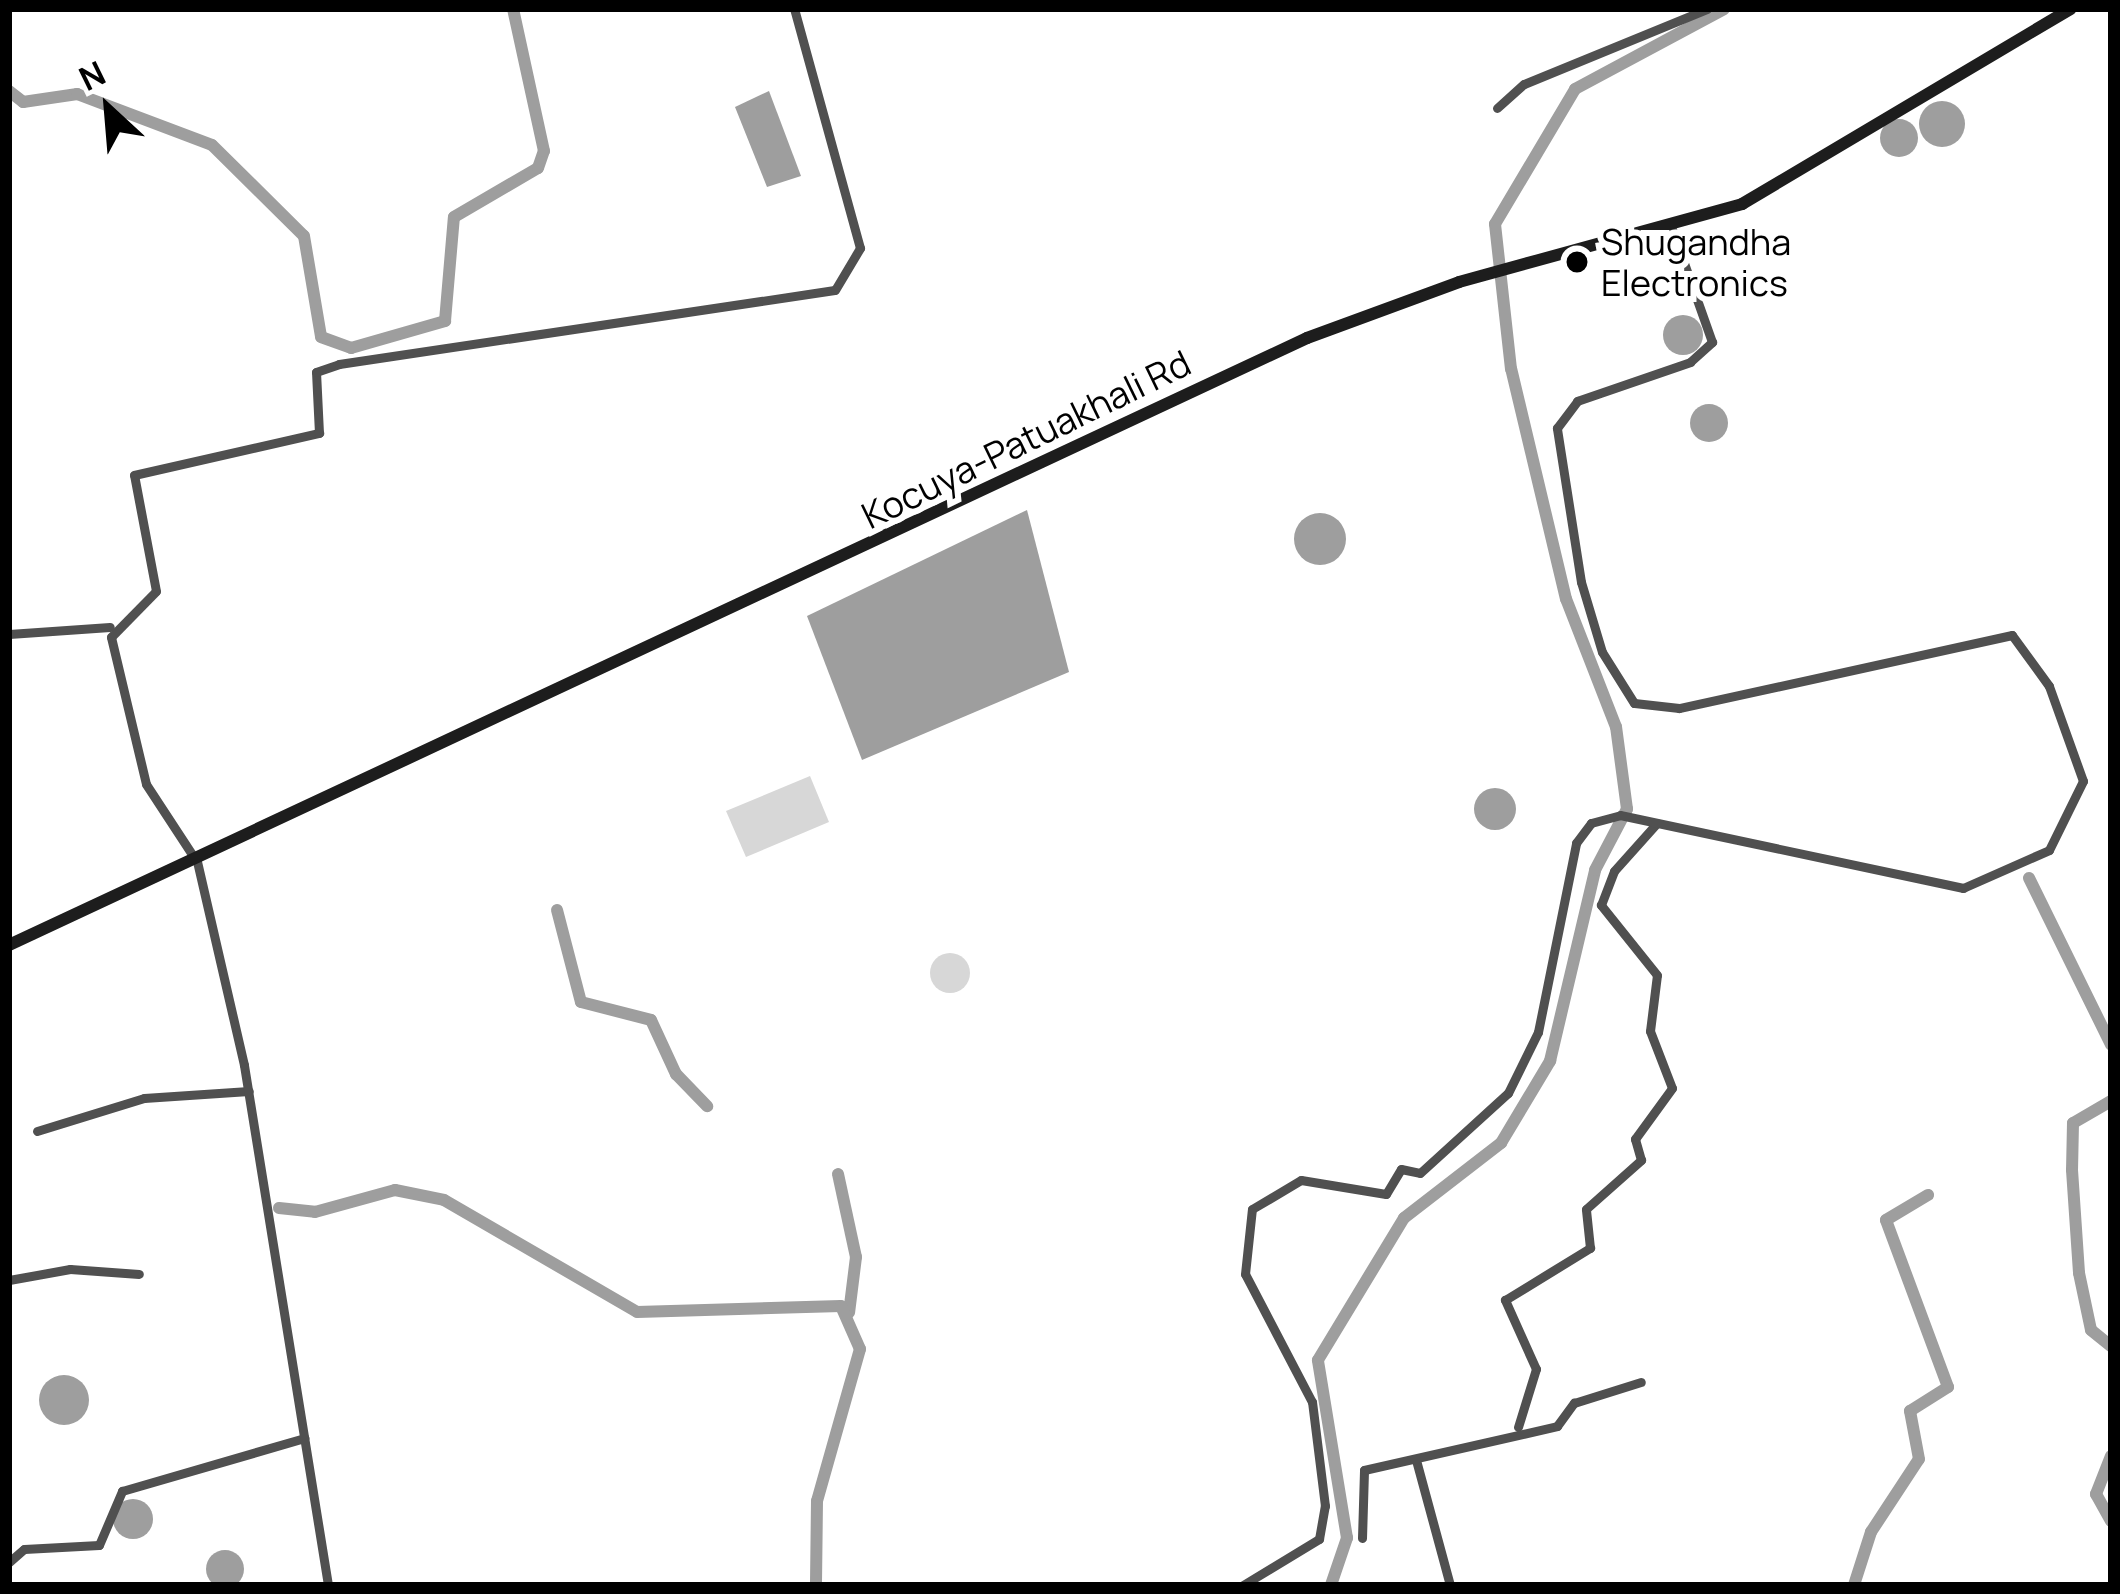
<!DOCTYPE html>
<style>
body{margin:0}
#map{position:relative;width:2120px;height:1594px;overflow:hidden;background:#fff;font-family:Manrope,sans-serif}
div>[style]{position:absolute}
.green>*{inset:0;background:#d7d7d7}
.round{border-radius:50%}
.water>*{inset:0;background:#9e9e9e}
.canal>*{height:12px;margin:-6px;padding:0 6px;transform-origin:6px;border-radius:6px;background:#9e9e9e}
.street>*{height:9px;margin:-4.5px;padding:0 4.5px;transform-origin:4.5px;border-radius:4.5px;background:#505050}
.secondary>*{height:12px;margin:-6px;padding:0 6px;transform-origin:6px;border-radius:6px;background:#1d1d1d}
.dots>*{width:33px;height:33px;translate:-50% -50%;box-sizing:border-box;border:6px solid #fff;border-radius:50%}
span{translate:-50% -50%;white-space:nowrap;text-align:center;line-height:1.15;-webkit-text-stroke:12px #fff;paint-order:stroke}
.poi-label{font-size:36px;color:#000}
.left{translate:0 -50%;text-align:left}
.street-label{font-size:36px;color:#000}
.frame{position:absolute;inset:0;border:12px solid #000;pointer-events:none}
.north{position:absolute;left:48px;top:48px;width:120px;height:120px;-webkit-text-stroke:9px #fff;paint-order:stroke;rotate:334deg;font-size:33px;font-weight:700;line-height:48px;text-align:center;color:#000}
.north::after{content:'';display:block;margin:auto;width:42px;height:54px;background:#000;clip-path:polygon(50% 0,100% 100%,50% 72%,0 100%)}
</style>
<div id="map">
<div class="green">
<i style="clip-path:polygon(810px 776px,829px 822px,746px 857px,726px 811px)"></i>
<i class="round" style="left:930px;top:953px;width:40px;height:40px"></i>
</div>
<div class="water">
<i style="clip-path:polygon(769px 91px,801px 176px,767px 187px,735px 107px)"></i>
<i class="round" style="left:1919px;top:101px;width:46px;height:46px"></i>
<i class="round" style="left:1880px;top:119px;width:38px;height:38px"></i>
<i class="round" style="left:1663px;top:315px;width:40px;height:40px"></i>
<i class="round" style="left:1690px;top:404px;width:38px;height:38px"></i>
<i style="clip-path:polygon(1027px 510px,1069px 672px,862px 760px,807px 616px)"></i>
<i class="round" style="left:1294px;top:513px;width:52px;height:52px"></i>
<i class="round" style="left:1474px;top:788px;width:42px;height:42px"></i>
<i class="round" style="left:39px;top:1375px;width:50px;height:50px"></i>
<i class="round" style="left:113px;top:1499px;width:40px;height:40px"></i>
<i class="round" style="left:206px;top:1550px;width:38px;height:38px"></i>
</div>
<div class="canal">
<i style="left:9px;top:91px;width:18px;rotate:38deg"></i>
<i style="left:23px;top:102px;width:55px;rotate:-8.4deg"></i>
<i style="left:77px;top:94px;width:144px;rotate:20.7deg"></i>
<i style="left:212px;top:145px;width:129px;rotate:44.7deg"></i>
<i style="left:304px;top:236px;width:102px;rotate:80.4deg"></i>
<i style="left:321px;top:337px;width:32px;rotate:20deg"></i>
<i style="left:351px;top:348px;width:98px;rotate:-16deg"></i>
<i style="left:445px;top:321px;width:104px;rotate:-85.1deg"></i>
<i style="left:454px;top:217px;width:97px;rotate:-30.3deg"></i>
<i style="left:538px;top:168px;width:18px;rotate:-71deg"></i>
<i style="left:544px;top:151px;width:145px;rotate:-102.3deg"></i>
<i style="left:2029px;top:878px;width:186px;rotate:63.8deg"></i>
<i style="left:557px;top:910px;width:95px;rotate:75.4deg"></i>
<i style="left:581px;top:1002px;width:72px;rotate:14.4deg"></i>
<i style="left:651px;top:1020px;width:60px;rotate:65.2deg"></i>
<i style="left:676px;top:1074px;width:45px;rotate:45.9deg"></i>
<i style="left:2111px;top:1101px;width:44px;rotate:149.9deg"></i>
<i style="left:2073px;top:1123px;width:47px;rotate:91.2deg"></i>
<i style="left:2072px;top:1170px;width:103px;rotate:86.1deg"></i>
<i style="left:2079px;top:1273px;width:58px;rotate:78.1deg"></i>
<i style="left:2091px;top:1330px;width:26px;rotate:39deg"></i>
<i style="left:838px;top:1174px;width:85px;rotate:77.8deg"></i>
<i style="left:856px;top:1257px;width:56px;rotate:97.1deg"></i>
<i style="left:279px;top:1208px;width:36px;rotate:6deg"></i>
<i style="left:315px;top:1212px;width:83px;rotate:-15.4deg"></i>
<i style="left:395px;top:1190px;width:50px;rotate:11.5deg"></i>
<i style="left:444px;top:1200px;width:223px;rotate:30.1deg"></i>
<i style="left:637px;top:1312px;width:204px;rotate:-1.7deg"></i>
<i style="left:841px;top:1306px;width:47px;rotate:66.2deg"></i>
<i style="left:860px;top:1349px;width:158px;rotate:105.8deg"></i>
<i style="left:817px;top:1501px;width:84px;rotate:90.7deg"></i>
<i style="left:2111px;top:1456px;width:41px;rotate:111.5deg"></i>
<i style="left:2096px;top:1494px;width:31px;rotate:61deg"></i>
<i style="left:1331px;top:1585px;width:50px;rotate:-71.2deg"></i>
<i style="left:1347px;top:1538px;width:180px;rotate:-99.3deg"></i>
<i style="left:1318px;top:1360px;width:166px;rotate:-58.8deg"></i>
<i style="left:1404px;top:1218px;width:123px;rotate:-37.7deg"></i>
<i style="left:1501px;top:1143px;width:96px;rotate:-59.1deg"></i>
<i style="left:1550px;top:1061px;width:196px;rotate:-76.7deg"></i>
<i style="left:1595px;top:870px;width:69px;rotate:-62.3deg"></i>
<i style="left:1627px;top:809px;width:83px;rotate:-97.6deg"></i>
<i style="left:1616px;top:727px;width:137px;rotate:-111.3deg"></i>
<i style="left:1566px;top:599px;width:236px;rotate:-103.4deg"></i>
<i style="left:1511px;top:369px;width:146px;rotate:-96.3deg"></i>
<i style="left:1495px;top:224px;width:157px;rotate:-59.3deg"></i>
<i style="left:1575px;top:89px;width:169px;rotate:-28.2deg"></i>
<i style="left:1854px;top:1585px;width:56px;rotate:-72.2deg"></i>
<i style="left:1871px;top:1532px;width:87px;rotate:-56.7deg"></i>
<i style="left:1919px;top:1459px;width:49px;rotate:-100.6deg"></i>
<i style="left:1910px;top:1411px;width:45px;rotate:-32.3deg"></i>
<i style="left:1948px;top:1387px;width:178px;rotate:-110.4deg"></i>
<i style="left:1886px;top:1220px;width:49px;rotate:-30.8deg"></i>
</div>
<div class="street">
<i style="left:1497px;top:108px;width:36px;rotate:-42deg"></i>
<i style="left:1524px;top:84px;width:198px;rotate:-22.3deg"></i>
<i style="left:9px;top:634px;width:101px;rotate:-4deg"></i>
<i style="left:37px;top:1131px;width:112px;rotate:-17.1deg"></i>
<i style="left:144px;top:1098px;width:105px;rotate:-3.8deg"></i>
<i style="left:9px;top:1280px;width:62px;rotate:-10.2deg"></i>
<i style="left:70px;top:1269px;width:69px;rotate:4.1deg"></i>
<i style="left:1518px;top:1427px;width:61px;rotate:-72.8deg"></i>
<i style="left:1536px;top:1369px;width:76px;rotate:-114.2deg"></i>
<i style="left:1505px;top:1300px;width:100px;rotate:-31.5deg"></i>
<i style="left:1590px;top:1248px;width:39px;rotate:-96deg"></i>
<i style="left:1586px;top:1209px;width:74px;rotate:-41.7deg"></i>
<i style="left:1641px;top:1160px;width:22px;rotate:-106deg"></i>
<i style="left:1635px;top:1139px;width:63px;rotate:-54deg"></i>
<i style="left:1672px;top:1088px;width:61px;rotate:-111.1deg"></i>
<i style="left:1650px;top:1031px;width:56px;rotate:-82.9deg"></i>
<i style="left:1657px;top:975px;width:90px;rotate:-128.7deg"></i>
<i style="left:1601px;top:905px;width:36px;rotate:-69deg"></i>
<i style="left:1614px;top:871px;width:64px;rotate:-48.1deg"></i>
<i style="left:1416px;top:1460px;width:130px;rotate:74.8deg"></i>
<i style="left:1362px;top:1538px;width:68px;rotate:-88.3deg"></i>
<i style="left:1364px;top:1470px;width:198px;rotate:-12.8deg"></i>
<i style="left:1557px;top:1426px;width:29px;rotate:-54deg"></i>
<i style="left:1574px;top:1403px;width:70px;rotate:-17.4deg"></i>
<i style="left:9px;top:1562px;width:20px;rotate:-41deg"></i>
<i style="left:24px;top:1549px;width:75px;rotate:-3.1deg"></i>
<i style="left:99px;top:1545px;width:59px;rotate:-66.9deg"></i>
<i style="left:122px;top:1491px;width:190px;rotate:-16.2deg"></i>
<i style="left:328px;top:1585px;width:527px;rotate:-99.18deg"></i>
<i style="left:244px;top:1065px;width:208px;rotate:-103deg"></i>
<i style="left:197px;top:862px;width:93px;rotate:-123.2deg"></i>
<i style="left:146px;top:784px;width:151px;rotate:-103.4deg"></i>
<i style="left:111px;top:637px;width:64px;rotate:-45.6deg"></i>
<i style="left:156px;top:591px;width:118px;rotate:-100.7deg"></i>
<i style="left:134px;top:475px;width:190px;rotate:-12.8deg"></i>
<i style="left:319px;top:433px;width:61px;rotate:-92.8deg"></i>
<i style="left:316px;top:372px;width:24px;rotate:-19deg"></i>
<i style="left:339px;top:364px;width:501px;rotate:-8.49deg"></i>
<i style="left:835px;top:290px;width:49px;rotate:-59.2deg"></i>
<i style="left:860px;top:248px;width:248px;rotate:-105.4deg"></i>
<i style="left:1243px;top:1585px;width:89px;rotate:-31.2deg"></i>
<i style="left:1319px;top:1539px;width:34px;rotate:-80deg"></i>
<i style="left:1325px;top:1506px;width:105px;rotate:-97.1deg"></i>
<i style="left:1312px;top:1402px;width:144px;rotate:-117.6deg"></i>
<i style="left:1245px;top:1274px;width:65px;rotate:-83.9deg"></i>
<i style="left:1252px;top:1209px;width:57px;rotate:-30.6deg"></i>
<i style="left:1301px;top:1180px;width:86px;rotate:9.4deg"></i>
<i style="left:1386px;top:1194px;width:29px;rotate:-59deg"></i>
<i style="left:1401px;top:1169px;width:19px;rotate:12deg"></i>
<i style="left:1420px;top:1173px;width:119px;rotate:-42.3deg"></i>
<i style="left:1508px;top:1093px;width:68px;rotate:-63.8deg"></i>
<i style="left:1538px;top:1032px;width:193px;rotate:-78.6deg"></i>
<i style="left:1576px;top:843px;width:25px;rotate:-53deg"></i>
<i style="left:1591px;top:823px;width:30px;rotate:-15deg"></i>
<i style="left:1620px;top:815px;width:351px;rotate:12deg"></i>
<i style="left:1963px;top:888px;width:94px;rotate:-23.8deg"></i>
<i style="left:2049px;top:850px;width:77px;rotate:-63.8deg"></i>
<i style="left:2083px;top:781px;width:101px;rotate:-109.7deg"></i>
<i style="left:2049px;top:686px;width:63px;rotate:-126deg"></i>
<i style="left:2012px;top:635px;width:341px;rotate:167.6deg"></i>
<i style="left:1679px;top:708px;width:45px;rotate:-173.7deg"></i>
<i style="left:1634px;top:703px;width:60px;rotate:-122.1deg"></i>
<i style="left:1602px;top:652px;width:73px;rotate:-106.7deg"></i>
<i style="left:1581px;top:582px;width:156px;rotate:-98.9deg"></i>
<i style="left:1557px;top:428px;width:34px;rotate:-53deg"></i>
<i style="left:1577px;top:401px;width:120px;rotate:-19deg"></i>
<i style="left:1690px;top:362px;width:30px;rotate:-42deg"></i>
<i style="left:1712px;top:342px;width:120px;rotate:-109.5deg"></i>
</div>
<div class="secondary">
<i style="left:9px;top:945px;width:1433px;rotate:-25.06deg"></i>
<i style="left:1307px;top:338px;width:162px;rotate:-20.2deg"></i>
<i style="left:1459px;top:282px;width:294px;rotate:-15.4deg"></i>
<i style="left:1742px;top:204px;width:382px;rotate:-30.7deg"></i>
</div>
<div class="dots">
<i style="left:1577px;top:262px;background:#000"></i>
</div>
<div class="poi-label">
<span class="left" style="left:1601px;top:262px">Shugandha<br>Electronics</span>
</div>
<div class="street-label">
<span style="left:1026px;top:439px;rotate:-26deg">Kocuya-Patuakhali Rd</span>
</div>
<div class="frame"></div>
<div class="north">N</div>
</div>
